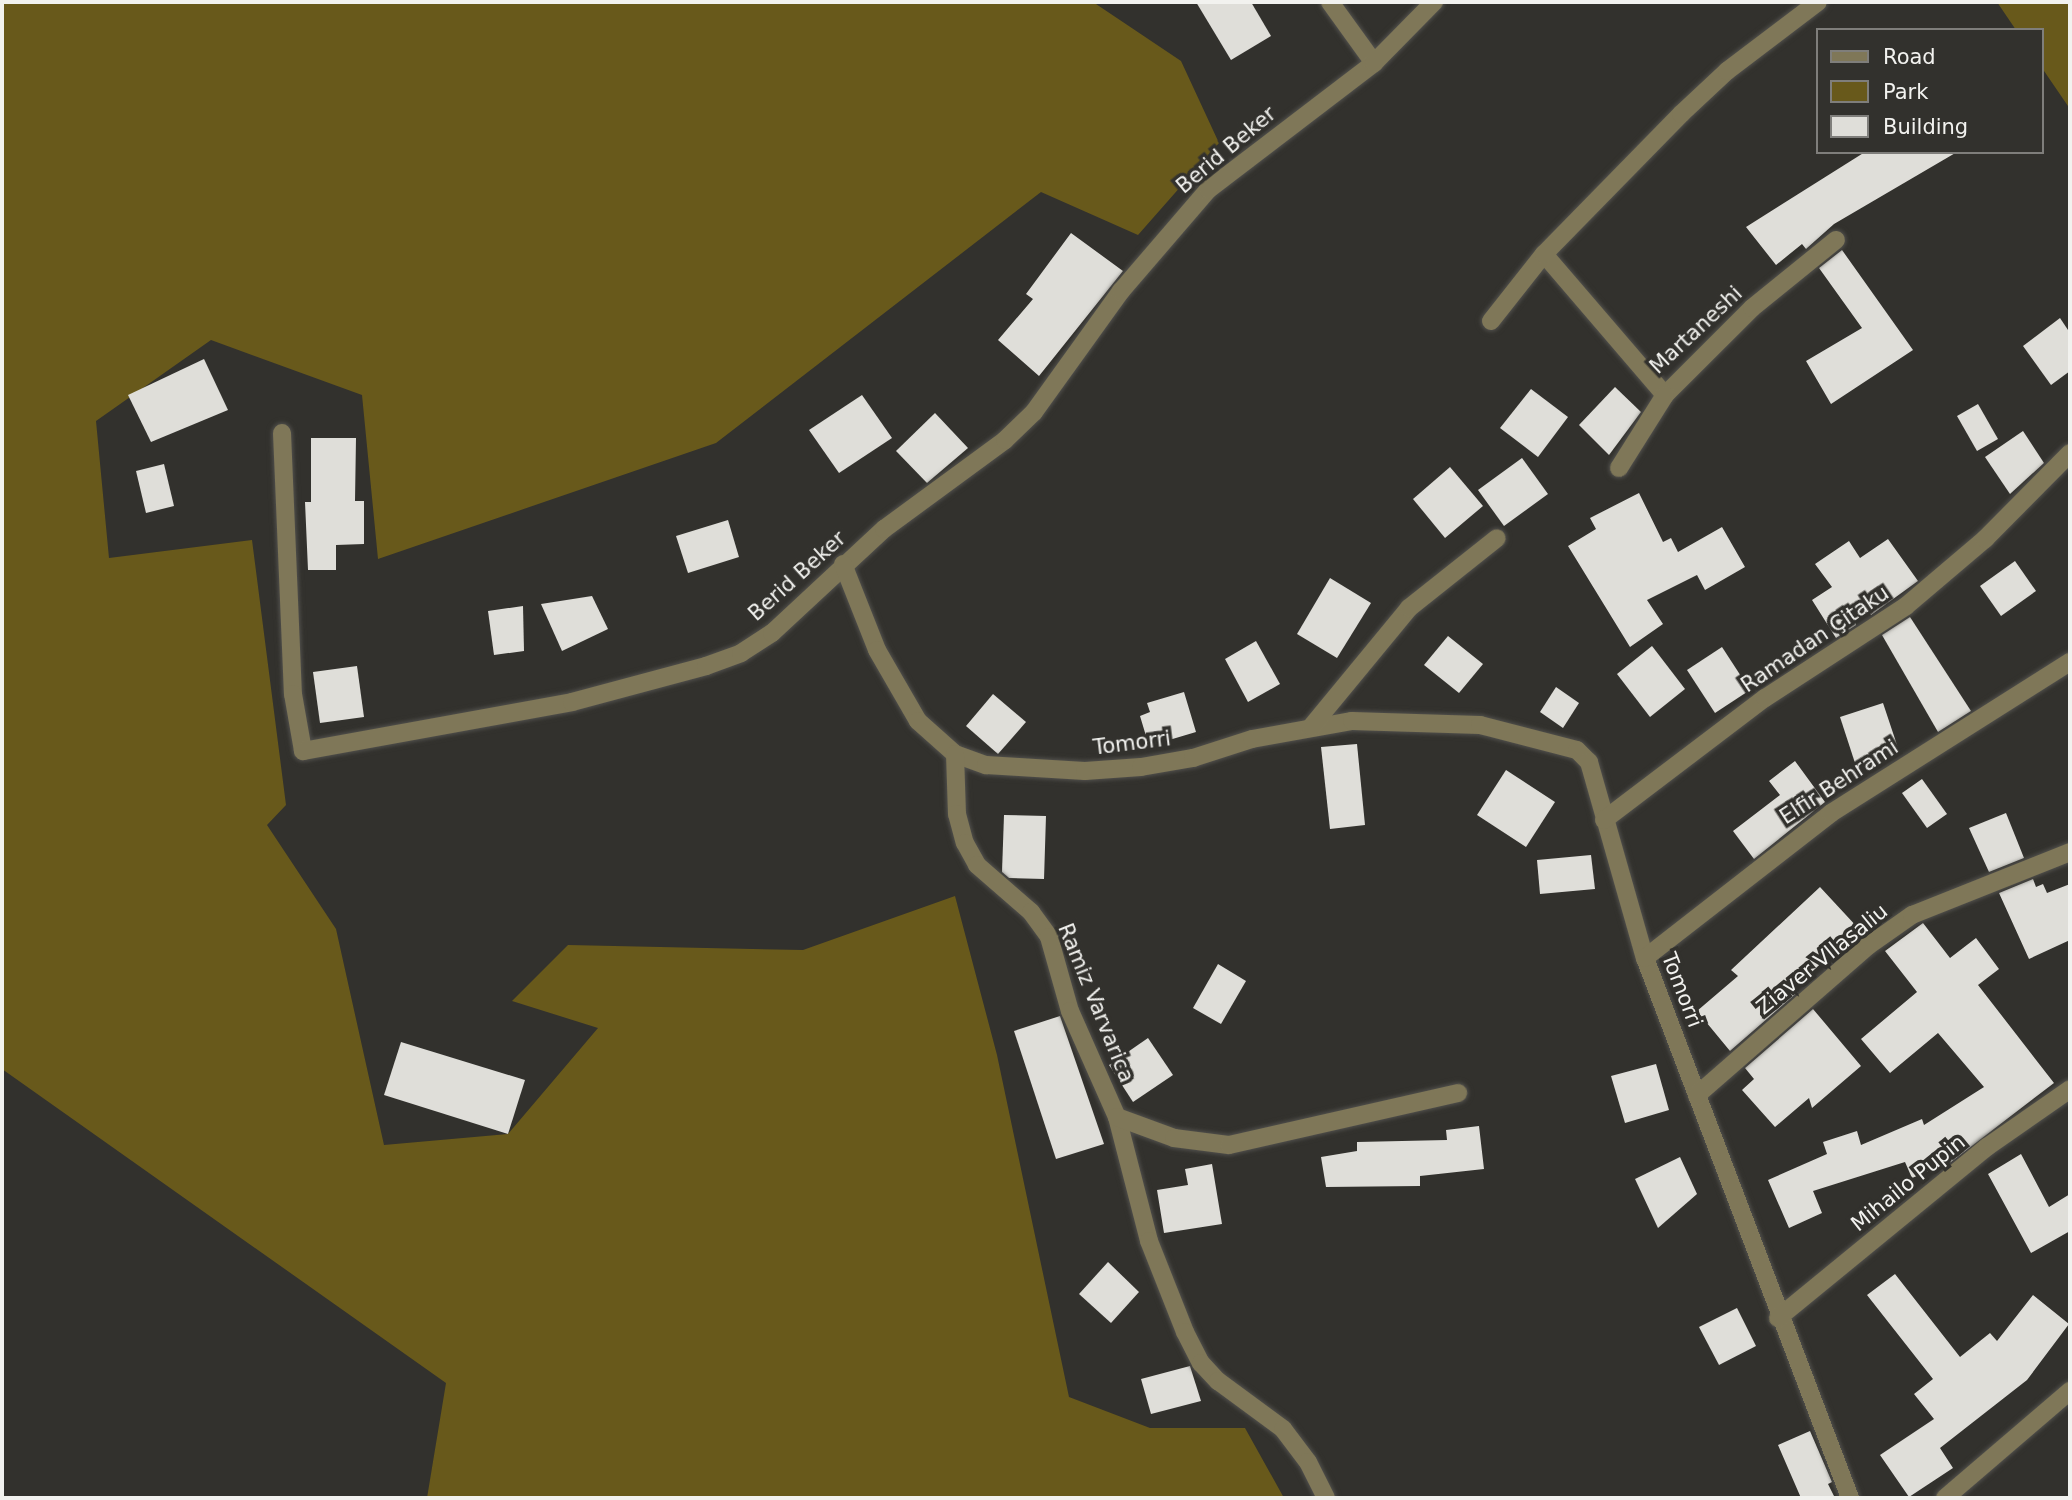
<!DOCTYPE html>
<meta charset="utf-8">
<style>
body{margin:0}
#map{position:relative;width:2072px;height:1500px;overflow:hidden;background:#32312d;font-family:"DejaVu Sans",sans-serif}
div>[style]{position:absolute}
.green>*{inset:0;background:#68591b}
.building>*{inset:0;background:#dfded9}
.roads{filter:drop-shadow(0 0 2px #51504c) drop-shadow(0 0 2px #51504c)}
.minor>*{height:18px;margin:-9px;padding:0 9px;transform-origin:9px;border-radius:9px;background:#7f7758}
span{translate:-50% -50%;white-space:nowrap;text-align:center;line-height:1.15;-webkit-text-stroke:7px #32312d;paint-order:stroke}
.street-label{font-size:21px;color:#f2f2ef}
.frame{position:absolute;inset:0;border:4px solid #f2f2ef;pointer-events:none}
.legend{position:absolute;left:1816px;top:28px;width:228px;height:126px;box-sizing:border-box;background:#32312d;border:2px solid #7f7e7b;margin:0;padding:9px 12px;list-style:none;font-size:21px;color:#f2f2ef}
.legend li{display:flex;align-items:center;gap:14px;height:35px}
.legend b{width:35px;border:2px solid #7f7e7b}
</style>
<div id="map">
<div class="green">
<i style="clip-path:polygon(2px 2px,1093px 2px,1181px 61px,1219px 143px,1138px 235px,1041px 192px,716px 443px,378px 559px,362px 395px,211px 340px,96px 421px,109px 558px,252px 540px,286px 805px,267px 825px,336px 929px,384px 1145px,508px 1134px,598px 1028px,512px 1001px,568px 945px,803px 950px,955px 896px,997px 1055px,1069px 1397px,1150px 1428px,1245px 1428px,1284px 1498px,427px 1498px,446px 1383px,2px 1069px)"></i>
<i style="clip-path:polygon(1997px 2px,2070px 2px,2070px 109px,2042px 68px,2042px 30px,2016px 30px)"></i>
</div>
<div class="building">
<i style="clip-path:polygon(1196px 2px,1251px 2px,1271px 36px,1231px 60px)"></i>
<i style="clip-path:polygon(1865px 152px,1957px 152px,1834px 224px,1806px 249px,1802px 244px,1776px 265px,1746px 227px)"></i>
<i style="clip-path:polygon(1071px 233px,1123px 271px,1039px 376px,998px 340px,1033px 299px,1026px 294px)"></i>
<i style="clip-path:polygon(1842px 250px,1913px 350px,1831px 404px,1806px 361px,1862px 328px,1819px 268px)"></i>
<i style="clip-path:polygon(2060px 318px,2070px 333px,2070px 371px,2051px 385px,2023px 346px)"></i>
<i style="clip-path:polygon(204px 359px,228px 410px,151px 442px,128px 395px)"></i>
<i style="clip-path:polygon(1615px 387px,1641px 412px,1609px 455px,1579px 425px)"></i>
<i style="clip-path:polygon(1531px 389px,1568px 417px,1538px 457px,1500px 428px)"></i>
<i style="clip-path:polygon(862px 395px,892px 438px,839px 473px,809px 430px)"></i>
<i style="clip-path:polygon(1978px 404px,1998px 439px,1977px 451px,1957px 416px)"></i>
<i style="clip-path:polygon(935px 413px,968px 448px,927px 483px,896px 451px)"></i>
<i style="clip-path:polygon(2023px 431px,2044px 463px,2010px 494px,1985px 457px)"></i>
<i style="clip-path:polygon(311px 438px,356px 438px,355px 501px,364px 501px,364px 544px,336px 545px,336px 570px,308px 570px,305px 502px,311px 502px)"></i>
<i style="clip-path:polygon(1522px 458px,1548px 494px,1504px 526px,1478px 490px)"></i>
<i style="clip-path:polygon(164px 464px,174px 506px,146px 513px,136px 471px)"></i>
<i style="clip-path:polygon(1450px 467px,1483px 506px,1445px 538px,1413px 499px)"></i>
<i style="clip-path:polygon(1639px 493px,1663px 542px,1671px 538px,1678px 552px,1722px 527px,1745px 567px,1705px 590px,1697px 575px,1647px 600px,1663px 624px,1630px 647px,1568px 546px,1596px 529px,1590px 518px)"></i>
<i style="clip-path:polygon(728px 520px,739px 557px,688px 573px,676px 536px)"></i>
<i style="clip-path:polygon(1888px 539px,1918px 581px,1871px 615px,1863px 603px,1851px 608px,1856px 625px,1836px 638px,1812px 600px,1832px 587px,1815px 564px,1849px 541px,1860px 558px)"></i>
<i style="clip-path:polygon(2015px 561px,2036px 591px,2001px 616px,1980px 586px)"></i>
<i style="clip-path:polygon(1330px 578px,1371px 603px,1337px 658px,1297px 634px)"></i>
<i style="clip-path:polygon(592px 596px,608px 629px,562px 651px,541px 604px)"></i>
<i style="clip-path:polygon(523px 606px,524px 651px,494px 655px,488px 611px)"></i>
<i style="clip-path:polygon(1910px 617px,1971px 711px,1938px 732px,1882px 635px)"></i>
<i style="clip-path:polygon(1448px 636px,1483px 664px,1459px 693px,1424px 665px)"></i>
<i style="clip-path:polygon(1256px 641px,1280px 684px,1248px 702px,1225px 659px)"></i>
<i style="clip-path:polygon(1652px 646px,1685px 689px,1650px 717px,1617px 674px)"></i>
<i style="clip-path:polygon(1722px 647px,1750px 690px,1715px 713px,1687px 670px)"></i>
<i style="clip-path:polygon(357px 666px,364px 717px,320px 723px,313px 672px)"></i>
<i style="clip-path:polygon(1556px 687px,1579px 703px,1563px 728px,1540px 712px)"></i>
<i style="clip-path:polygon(1184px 692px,1196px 732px,1149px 746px,1140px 716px,1150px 712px,1147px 703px)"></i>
<i style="clip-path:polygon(993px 694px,1026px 722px,998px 754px,966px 726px)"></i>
<i style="clip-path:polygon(1883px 703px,1898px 748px,1855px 763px,1840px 717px)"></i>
<i style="clip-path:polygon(1357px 744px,1365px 825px,1330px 829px,1321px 747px)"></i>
<i style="clip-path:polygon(1795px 761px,1825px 802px,1754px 859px,1733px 831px,1780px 795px,1769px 781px)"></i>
<i style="clip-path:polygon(1506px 770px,1555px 802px,1526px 847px,1477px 815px)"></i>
<i style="clip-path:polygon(1922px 779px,1947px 814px,1927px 828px,1902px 793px)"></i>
<i style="clip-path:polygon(2006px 813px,2024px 858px,1989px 872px,1969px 828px)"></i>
<i style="clip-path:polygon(1004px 815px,1046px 816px,1044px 879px,1009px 878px,1002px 872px)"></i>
<i style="clip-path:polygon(1591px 855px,1595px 889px,1540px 894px,1537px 860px)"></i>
<i style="clip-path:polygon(2033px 879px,2036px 887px,2043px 884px,2047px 893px,2070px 884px,2070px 940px,2029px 959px,1999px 893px)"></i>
<i style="clip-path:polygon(1820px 887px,1858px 928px,1795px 988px,1798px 992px,1730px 1051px,1697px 1011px,1738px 976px,1731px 970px)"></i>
<i style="clip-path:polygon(1923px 923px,1950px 958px,1976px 938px,1999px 969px,1978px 985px,2054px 1083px,1951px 1162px,1912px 1178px,1905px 1162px,1813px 1191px,1822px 1213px,1789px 1228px,1768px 1180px,1827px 1154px,1823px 1142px,1857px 1131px,1861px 1145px,1922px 1119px,1924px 1125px,1984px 1087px,1938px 1033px,1890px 1073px,1861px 1039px,1917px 992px,1885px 951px)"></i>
<i style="clip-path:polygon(1218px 964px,1246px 981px,1221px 1024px,1193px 1008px)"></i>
<i style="clip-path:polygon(1813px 1009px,1861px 1066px,1812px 1108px,1809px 1098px,1775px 1127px,1742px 1090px,1754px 1079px,1745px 1068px)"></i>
<i style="clip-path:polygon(1060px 1016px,1104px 1144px,1056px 1159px,1014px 1031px)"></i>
<i style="clip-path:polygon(1148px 1038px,1173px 1075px,1133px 1102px,1109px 1065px)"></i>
<i style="clip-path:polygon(401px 1042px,525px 1080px,508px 1134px,384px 1095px)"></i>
<i style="clip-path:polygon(1656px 1064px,1669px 1110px,1625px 1123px,1611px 1076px)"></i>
<i style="clip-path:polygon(1479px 1126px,1484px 1169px,1420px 1176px,1420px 1186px,1326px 1187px,1321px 1157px,1357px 1151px,1357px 1142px,1447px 1140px,1446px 1130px)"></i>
<i style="clip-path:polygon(2021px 1154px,2049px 1207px,2070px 1194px,2070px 1231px,2031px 1253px,1988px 1174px)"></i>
<i style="clip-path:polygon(1680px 1157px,1697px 1194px,1658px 1228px,1635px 1179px)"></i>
<i style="clip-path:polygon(1212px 1164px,1222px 1224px,1164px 1233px,1157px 1190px,1188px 1185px,1185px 1169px)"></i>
<i style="clip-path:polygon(1108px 1262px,1139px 1292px,1111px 1323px,1079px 1294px)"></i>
<i style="clip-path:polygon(1895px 1274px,1960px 1357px,1990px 1333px,1997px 1341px,2033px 1295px,2069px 1324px,2027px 1380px,1940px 1448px,1953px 1468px,1909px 1497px,1880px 1455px,1934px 1419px,1914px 1394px,1933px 1379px,1867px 1295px)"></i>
<i style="clip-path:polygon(1737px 1308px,1756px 1346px,1719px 1365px,1699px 1327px)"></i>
<i style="clip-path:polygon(1190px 1366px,1201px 1401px,1151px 1414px,1141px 1379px)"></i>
<i style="clip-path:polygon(1810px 1431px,1832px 1482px,1828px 1484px,1835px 1498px,1801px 1498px,1778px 1445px)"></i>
</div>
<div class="roads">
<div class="minor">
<i style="left:1330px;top:2px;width:75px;rotate:54.2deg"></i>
<i style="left:1544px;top:254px;width:186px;rotate:49.4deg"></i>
<i style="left:1665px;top:395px;width:123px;rotate:-45deg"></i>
<i style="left:1752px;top:308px;width:108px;rotate:-39deg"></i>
<i style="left:1491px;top:321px;width:85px;rotate:-51.7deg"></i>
<i style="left:1544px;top:254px;width:196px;rotate:-45.6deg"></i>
<i style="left:1681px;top:114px;width:63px;rotate:-43.1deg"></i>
<i style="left:1727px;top:71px;width:114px;rotate:-37.2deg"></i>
<i style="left:282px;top:433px;width:261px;rotate:87.6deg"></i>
<i style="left:293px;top:694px;width:58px;rotate:80deg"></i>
<i style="left:303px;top:751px;width:273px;rotate:-10.3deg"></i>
<i style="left:572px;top:702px;width:139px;rotate:-15deg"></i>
<i style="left:706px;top:666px;width:37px;rotate:-20deg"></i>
<i style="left:741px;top:653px;width:37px;rotate:-33deg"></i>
<i style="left:772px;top:633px;width:153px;rotate:-42.9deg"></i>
<i style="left:884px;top:529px;width:150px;rotate:-36.3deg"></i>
<i style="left:1005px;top:440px;width:40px;rotate:-44deg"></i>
<i style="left:1034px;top:412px;width:149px;rotate:-54.3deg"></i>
<i style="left:1121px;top:291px;width:133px;rotate:-49.3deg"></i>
<i style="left:1208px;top:190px;width:209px;rotate:-37.4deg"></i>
<i style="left:1374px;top:63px;width:86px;rotate:-45.5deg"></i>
<i style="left:1619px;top:468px;width:86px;rotate:-57.8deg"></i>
<i style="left:843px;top:564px;width:92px;rotate:68.4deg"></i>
<i style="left:877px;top:650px;width:82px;rotate:60deg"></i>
<i style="left:918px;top:721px;width:50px;rotate:41.7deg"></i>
<i style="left:955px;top:754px;width:33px;rotate:20deg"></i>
<i style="left:986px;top:765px;width:99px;rotate:3.5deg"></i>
<i style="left:1085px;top:771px;width:56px;rotate:-4.1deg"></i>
<i style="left:1141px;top:767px;width:53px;rotate:-9.8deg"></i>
<i style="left:1193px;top:758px;width:62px;rotate:-17.9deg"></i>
<i style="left:1252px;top:739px;width:102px;rotate:-10.2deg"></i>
<i style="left:1352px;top:721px;width:128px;rotate:1.8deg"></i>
<i style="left:1480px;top:725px;width:100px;rotate:14.5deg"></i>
<i style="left:1577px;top:750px;width:17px;rotate:45deg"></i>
<i style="left:1589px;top:762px;width:204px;rotate:74.1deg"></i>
<i style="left:1645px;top:958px;width:578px;rotate:69.21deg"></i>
<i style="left:1311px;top:727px;width:154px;rotate:-50.5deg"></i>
<i style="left:1409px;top:608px;width:112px;rotate:-38.5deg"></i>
<i style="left:955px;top:754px;width:60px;rotate:88.1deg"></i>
<i style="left:957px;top:814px;width:30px;rotate:75deg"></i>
<i style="left:965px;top:843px;width:25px;rotate:61deg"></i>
<i style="left:977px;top:865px;width:72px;rotate:41deg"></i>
<i style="left:1031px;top:912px;width:31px;rotate:54deg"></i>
<i style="left:1049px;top:937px;width:77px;rotate:74.2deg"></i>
<i style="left:1070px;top:1011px;width:116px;rotate:66.1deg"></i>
<i style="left:1117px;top:1117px;width:128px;rotate:75.5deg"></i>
<i style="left:1149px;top:1241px;width:98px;rotate:68.4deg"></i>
<i style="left:1185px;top:1332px;width:35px;rotate:63deg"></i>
<i style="left:1201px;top:1363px;width:25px;rotate:47deg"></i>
<i style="left:1218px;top:1381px;width:81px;rotate:36.4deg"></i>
<i style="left:1283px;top:1429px;width:41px;rotate:52.9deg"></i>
<i style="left:1308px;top:1462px;width:40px;rotate:63.4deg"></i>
<i style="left:1604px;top:820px;width:202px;rotate:-37.2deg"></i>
<i style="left:1765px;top:698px;width:168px;rotate:-33.1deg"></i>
<i style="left:1906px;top:606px;width:104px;rotate:-40.3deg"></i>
<i style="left:1985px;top:539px;width:121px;rotate:-45.3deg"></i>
<i style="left:1645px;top:958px;width:236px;rotate:-37.9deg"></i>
<i style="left:1831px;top:813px;width:283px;rotate:-32.3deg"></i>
<i style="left:1697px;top:1095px;width:227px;rotate:-41.1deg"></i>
<i style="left:1868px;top:946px;width:54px;rotate:-35.2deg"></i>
<i style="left:1912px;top:915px;width:170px;rotate:-21.7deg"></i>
<i style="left:1117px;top:1117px;width:61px;rotate:20.2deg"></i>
<i style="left:1174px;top:1138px;width:55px;rotate:7.3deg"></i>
<i style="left:1229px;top:1145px;width:235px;rotate:-12.8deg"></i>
<i style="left:1778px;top:1318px;width:270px;rotate:-39.3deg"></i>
<i style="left:1987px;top:1147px;width:101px;rotate:-34.9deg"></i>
<i style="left:1945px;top:1498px;width:165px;rotate:-40.6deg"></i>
</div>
</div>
<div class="street-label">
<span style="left:1226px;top:150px;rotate:-40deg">Berid Beker</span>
<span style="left:1696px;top:330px;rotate:-43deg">Martaneshi</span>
<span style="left:797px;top:576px;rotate:-42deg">Berid Beker</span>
<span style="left:1815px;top:639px;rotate:-34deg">Ramadan Çitaku</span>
<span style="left:1132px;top:743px;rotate:-7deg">Tomorri</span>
<span style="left:1839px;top:782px;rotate:-33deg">Elfir Behrami</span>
<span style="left:1822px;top:959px;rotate:-39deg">Ziaver Vllasaliu</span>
<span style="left:1682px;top:990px;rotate:69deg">Tomorri</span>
<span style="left:1096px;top:1003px;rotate:68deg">Ramiz Varvarica</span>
<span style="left:1908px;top:1183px;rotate:-39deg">Mihailo Pupin</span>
</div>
<div class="frame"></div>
<ul class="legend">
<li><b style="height:9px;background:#7f7758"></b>Road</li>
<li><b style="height:19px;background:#68591b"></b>Park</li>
<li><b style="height:19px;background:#dfded9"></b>Building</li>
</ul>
</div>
